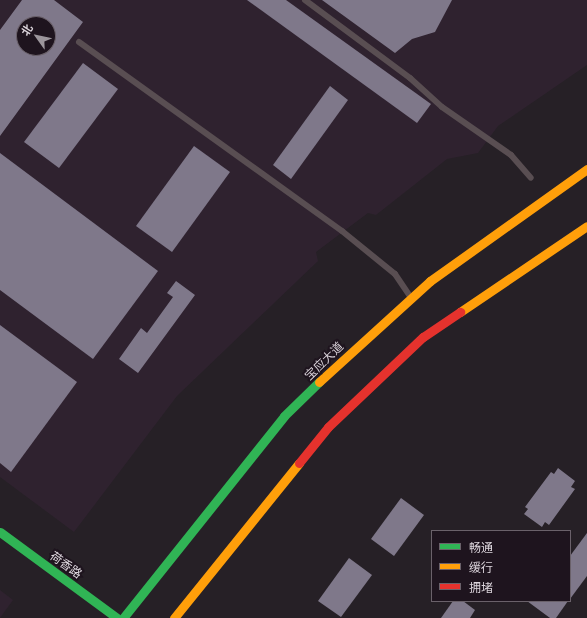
<!DOCTYPE html>
<meta charset="utf-8">
<style>
body{margin:0}
#map{position:relative;width:587px;height:618px;overflow:hidden;background:#262026;font-family:"Golos Text","Noto Sans SC",sans-serif}
div>[style]{position:absolute}
.built>*{inset:0;background:#2f222f}
.building>*{inset:0;background:#7f788a}
.lane>*{height:6px;margin:-3px;padding:0 3px;transform-origin:3px;border-radius:3px;background:#594e52}
.fast>*{height:9px;margin:-4.5px;padding:0 4.5px;transform-origin:4.5px;border-radius:4.5px;background:#30b455}
.slow>*{height:9px;margin:-4.5px;padding:0 4.5px;transform-origin:4.5px;border-radius:4.5px;background:#ff9f0a}
.jam>*{height:9px;margin:-4.5px;padding:0 4.5px;transform-origin:4.5px;border-radius:4.5px;background:#e5322d}
span{translate:-50% -50%;white-space:nowrap;text-align:center;line-height:1.15;-webkit-text-stroke:4px #1e141e;paint-order:stroke}
.street-label{font-size:12px;color:#dcd5dc}
.legend{position:absolute;left:431px;top:530px;width:140px;height:72px;box-sizing:border-box;background:#1e141e;border:1px solid #6a616a;margin:0;padding:5px 7px;list-style:none;font-size:12px;color:#dcd5dc}
.legend li{display:flex;align-items:center;gap:8px;height:20px}
.legend b{width:20px;border:1px solid #6a616a}
.north{position:absolute;left:16px;top:16px;width:40px;height:40px;box-sizing:border-box;background:#1e141e;border:1px solid #6a616a;border-radius:50%;rotate:303deg;font-size:11px;font-weight:700;line-height:16px;text-align:center;color:#dcd5dc}
.north::after{content:'';display:block;margin:auto;width:14px;height:18px;background:#9c969c;clip-path:polygon(50% 0,100% 100%,50% 72%,0 100%)}
</style>
<div id="map">
<div class="built">
<i style="clip-path:polygon(evenodd,0 0,587px 0,587px 65px,498px 126px,478px 153px,447px 159px,376px 215px,368px 213px,316px 252px,318px 261px,177px 396px,74px 532px,0 477px,0 0,24px 24px,48px 24px,48px 48px,24px 48px,24px 24px)"></i>
<i style="clip-path:polygon(0 590px,13px 600px,0 618px)"></i>
</div>
<div class="building">
<i style="clip-path:polygon(evenodd,22px 0,54px 0,83px 22px,0 136px,0 30px,22px 0,24px 24px,48px 24px,48px 48px,24px 48px,24px 24px)"></i>
<i style="clip-path:polygon(247px 0,286px 0,431px 104px,417px 123px)"></i>
<i style="clip-path:polygon(322px 0,452px 0,435px 32px,412px 39px,395px 53px)"></i>
<i style="clip-path:polygon(83px 63px,118px 89px,59px 168px,24px 142px)"></i>
<i style="clip-path:polygon(330px 86px,348px 100px,291px 179px,273px 165px)"></i>
<i style="clip-path:polygon(194px 146px,230px 172px,172px 252px,136px 226px)"></i>
<i style="clip-path:polygon(0 153px,158px 271px,93px 359px,0 290px)"></i>
<i style="clip-path:polygon(176px 281px,195px 295px,138px 373px,119px 359px,141px 328px,147px 333px,173px 297px,167px 293px)"></i>
<i style="clip-path:polygon(0 325px,77px 382px,11px 472px,0 463px)"></i>
<i style="clip-path:polygon(558px 468px,575px 481px,571px 487px,575px 489px,549px 525px,545px 522px,542px 527px,524px 514px,528px 509px,525px 507px,551px 472px,554px 474px)"></i>
<i style="clip-path:polygon(401px 498px,424px 515px,394px 556px,371px 539px)"></i>
<i style="clip-path:polygon(587px 533px,587px 576px,570px 599px,570px 556px)"></i>
<i style="clip-path:polygon(349px 558px,372px 575px,341px 617px,318px 601px)"></i>
<i style="clip-path:polygon(453px 601px,463px 601px,475px 610px,470px 618px,441px 618px)"></i>
<i style="clip-path:polygon(527px 601px,568px 601px,556px 618px,550px 618px)"></i>
</div>
<div class="lane">
<i style="left:305px;top:0;width:131px;rotate:36.6deg"></i>
<i style="left:410px;top:78px;width:43px;rotate:42.2deg"></i>
<i style="left:442px;top:107px;width:84px;rotate:34.8deg"></i>
<i style="left:511px;top:155px;width:30px;rotate:49deg"></i>
<i style="left:79px;top:42px;width:324px;rotate:35.7deg"></i>
<i style="left:342px;top:231px;width:68px;rotate:39.1deg"></i>
<i style="left:395px;top:274px;width:27px;rotate:56deg"></i>
</div>
<div class="fast">
<i style="left:0;top:532px;width:145px;rotate:36.3deg"></i>
<i style="left:123px;top:618px;width:258px;rotate:-51.4deg"></i>
<i style="left:284px;top:416px;width:49px;rotate:-44.2deg"></i>
</div>
<div class="slow">
<i style="left:460px;top:312px;width:153px;rotate:-34.1deg"></i>
<i style="left:319px;top:382px;width:150px;rotate:-42.3deg"></i>
<i style="left:430px;top:281px;width:193px;rotate:-35.5deg"></i>
<i style="left:174px;top:618px;width:199px;rotate:-51.1deg"></i>
</div>
<div class="jam">
<i style="left:299px;top:463px;width:46px;rotate:-51.1deg"></i>
<i style="left:328px;top:427px;width:131px;rotate:-43.5deg"></i>
<i style="left:423px;top:337px;width:45px;rotate:-34deg"></i>
</div>
<div class="street-label">
<span style="left:324px;top:361px;rotate:-44deg">宝应大道</span>
<span style="left:66px;top:565px;rotate:36deg">荷香路</span>
</div>
<ul class="legend">
<li><b style="height:5px;background:#30b455"></b>畅通</li>
<li><b style="height:5px;background:#ff9f0a"></b>缓行</li>
<li><b style="height:5px;background:#e5322d"></b>拥堵</li>
</ul>
<div class="north">北</div>
</div>
